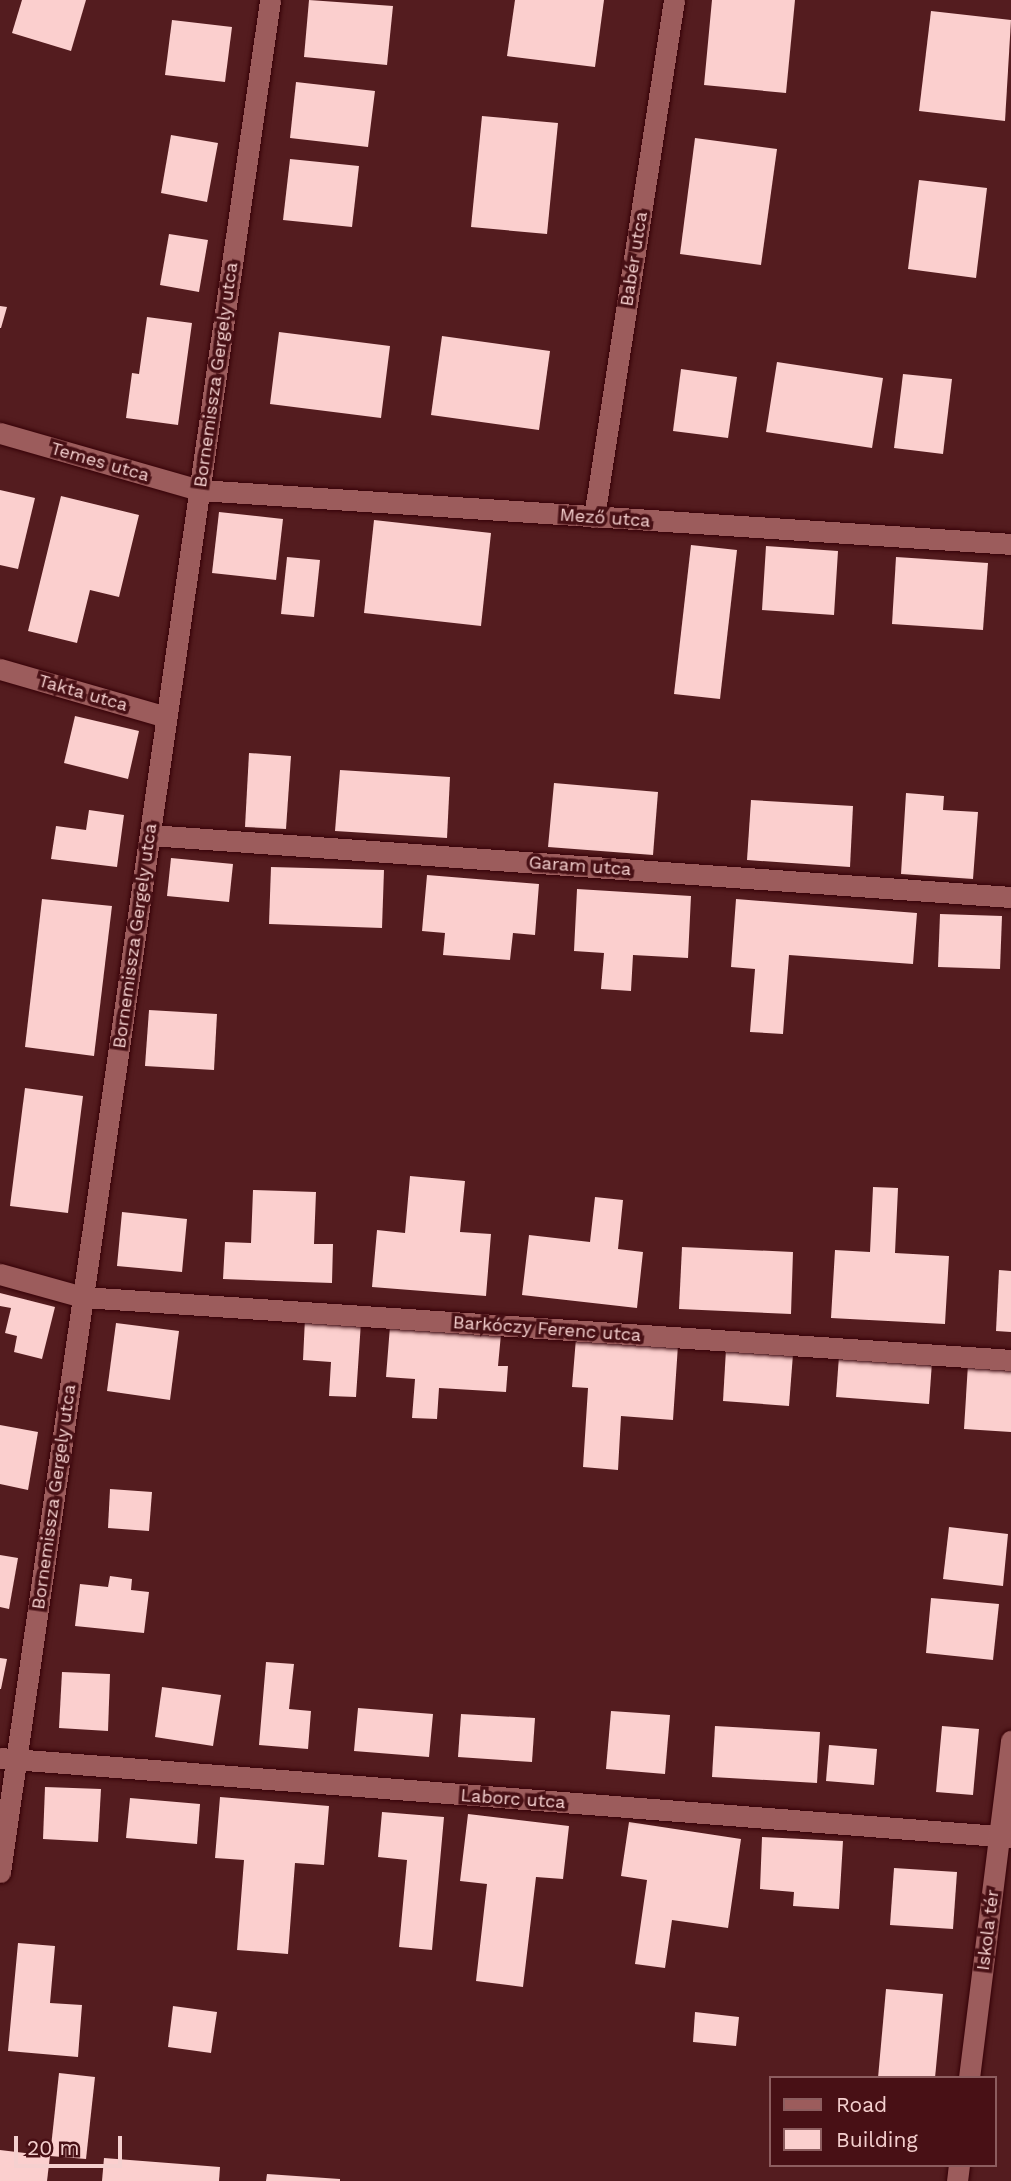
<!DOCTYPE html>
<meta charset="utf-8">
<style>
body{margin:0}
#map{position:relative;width:1011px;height:2181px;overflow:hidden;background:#541c1f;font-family:"Work Sans",sans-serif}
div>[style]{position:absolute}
.building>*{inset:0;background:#fbcfce}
.roads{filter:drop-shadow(0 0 2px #360107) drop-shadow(0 0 2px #360107)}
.minor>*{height:21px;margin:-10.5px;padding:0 10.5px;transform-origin:10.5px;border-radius:10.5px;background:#9c5c5c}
span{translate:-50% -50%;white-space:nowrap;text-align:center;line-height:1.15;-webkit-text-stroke:7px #481015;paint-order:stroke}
.street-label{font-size:18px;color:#f5d0cf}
.legend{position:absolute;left:769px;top:2076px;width:228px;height:91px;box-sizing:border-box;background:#481015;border:2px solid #8d5d5f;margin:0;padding:9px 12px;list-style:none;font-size:21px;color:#f5d0cf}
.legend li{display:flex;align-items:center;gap:14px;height:35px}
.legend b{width:35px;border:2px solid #8d5d5f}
.scale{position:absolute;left:14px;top:2136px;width:108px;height:32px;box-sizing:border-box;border:4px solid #f5d0cf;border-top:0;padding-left:9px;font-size:21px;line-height:24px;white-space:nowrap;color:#f5d0cf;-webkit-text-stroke:5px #481015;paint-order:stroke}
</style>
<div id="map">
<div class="building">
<i style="clip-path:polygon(22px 0,86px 0,71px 51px,12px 33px)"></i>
<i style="clip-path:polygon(309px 0,393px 6px,387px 65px,304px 57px)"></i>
<i style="clip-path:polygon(515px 0,604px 0,595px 67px,507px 56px)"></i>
<i style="clip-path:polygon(712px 0,795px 0,786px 93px,704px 85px)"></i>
<i style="clip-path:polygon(931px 11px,1011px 20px,1005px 121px,919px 111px)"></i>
<i style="clip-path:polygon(172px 20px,232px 27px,225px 82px,165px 75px)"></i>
<i style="clip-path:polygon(296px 82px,375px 91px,368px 147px,290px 138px)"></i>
<i style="clip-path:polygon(482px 116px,558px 123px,547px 234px,471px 227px)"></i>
<i style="clip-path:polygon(171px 135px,218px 143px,207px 202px,161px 193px)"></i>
<i style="clip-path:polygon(695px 138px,777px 149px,761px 265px,680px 254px)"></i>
<i style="clip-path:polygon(290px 159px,359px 166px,352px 227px,283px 220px)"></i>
<i style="clip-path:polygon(919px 180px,987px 188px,976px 278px,908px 269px)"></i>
<i style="clip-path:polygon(169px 234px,208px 240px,199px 292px,160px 285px)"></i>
<i style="clip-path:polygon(0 306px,7px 307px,1px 328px,0 328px)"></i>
<i style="clip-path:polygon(147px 317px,192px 323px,178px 425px,126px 418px,132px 373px,139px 374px)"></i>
<i style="clip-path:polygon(279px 332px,390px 346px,381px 418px,270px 404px)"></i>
<i style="clip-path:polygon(442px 336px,550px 351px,539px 430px,431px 415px)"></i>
<i style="clip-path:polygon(777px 362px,883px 378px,872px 448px,766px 432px)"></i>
<i style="clip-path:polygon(681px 369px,737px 377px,728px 438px,673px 431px)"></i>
<i style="clip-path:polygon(903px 374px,952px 379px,943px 454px,894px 448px)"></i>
<i style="clip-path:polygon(0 490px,35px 498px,18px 569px,0 565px)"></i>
<i style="clip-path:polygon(61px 496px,139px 515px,119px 597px,90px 590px,77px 643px,28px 631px)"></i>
<i style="clip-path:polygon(219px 512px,283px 519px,276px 580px,212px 573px)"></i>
<i style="clip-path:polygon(374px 520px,491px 533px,481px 626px,364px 613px)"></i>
<i style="clip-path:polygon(691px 545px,737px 550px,720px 699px,674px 694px)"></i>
<i style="clip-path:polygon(766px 546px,838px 551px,834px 615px,762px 610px)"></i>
<i style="clip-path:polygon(287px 557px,320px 560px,314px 617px,281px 614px)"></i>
<i style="clip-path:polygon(896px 557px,988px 563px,983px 630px,892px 624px)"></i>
<i style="clip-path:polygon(75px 716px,139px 731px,128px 779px,64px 763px)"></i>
<i style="clip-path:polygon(249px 753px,291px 756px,286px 829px,245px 827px)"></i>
<i style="clip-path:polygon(340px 770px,450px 777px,447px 838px,335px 831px)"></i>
<i style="clip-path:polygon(554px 783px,658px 792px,653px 855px,548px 847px)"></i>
<i style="clip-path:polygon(906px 793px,944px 796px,943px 810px,978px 812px,973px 879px,901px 874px)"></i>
<i style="clip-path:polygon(751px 800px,853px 806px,850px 867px,747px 860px)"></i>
<i style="clip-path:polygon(89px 810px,124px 815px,117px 867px,51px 859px,56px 826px,86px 830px)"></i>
<i style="clip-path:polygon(171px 858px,233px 864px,229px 902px,167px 896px)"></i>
<i style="clip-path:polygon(271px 867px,384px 870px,382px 928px,269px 924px)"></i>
<i style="clip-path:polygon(427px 875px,539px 884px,535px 935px,513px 933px,510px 960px,443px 955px,445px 933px,422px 931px)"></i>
<i style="clip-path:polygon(577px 889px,691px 896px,688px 958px,633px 955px,631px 991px,601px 989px,604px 953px,574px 951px)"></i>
<i style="clip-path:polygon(42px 899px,112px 906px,94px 1056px,25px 1047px)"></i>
<i style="clip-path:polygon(736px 899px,917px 913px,913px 964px,789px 955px,783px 1034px,750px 1032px,755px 969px,731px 967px)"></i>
<i style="clip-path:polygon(940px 914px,1002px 916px,1000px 969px,938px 967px)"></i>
<i style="clip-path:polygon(149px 1010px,217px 1014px,214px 1070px,145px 1066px)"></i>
<i style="clip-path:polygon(25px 1088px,83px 1096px,68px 1213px,10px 1206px)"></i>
<i style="clip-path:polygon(410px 1176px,465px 1181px,460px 1232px,491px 1234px,486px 1296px,372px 1287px,377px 1230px,405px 1233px)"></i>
<i style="clip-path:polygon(873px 1187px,898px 1188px,895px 1253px,949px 1256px,945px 1324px,831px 1318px,835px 1250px,870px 1252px)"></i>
<i style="clip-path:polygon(253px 1190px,316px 1192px,314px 1244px,333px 1244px,332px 1283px,223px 1279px,225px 1242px,251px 1243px)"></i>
<i style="clip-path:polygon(595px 1197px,623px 1200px,618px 1249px,643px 1252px,637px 1308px,522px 1295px,529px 1235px,590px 1242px)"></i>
<i style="clip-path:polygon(122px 1212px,187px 1219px,182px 1272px,117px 1266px)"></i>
<i style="clip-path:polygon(682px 1247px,793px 1252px,791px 1314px,679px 1309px)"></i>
<i style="clip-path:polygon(999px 1270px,1011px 1271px,1011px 1332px,996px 1331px)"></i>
<i style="clip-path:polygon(0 1293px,55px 1307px,42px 1359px,14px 1352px,17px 1336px,5px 1333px,11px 1308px,0 1306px)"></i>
<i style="clip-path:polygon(305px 1318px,361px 1322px,356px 1397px,329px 1396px,331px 1362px,303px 1360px)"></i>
<i style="clip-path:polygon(116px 1323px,179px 1331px,170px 1400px,107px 1391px)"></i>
<i style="clip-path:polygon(390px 1326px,501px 1334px,498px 1366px,508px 1366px,506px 1392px,439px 1388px,437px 1419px,412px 1418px,415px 1379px,386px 1377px)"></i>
<i style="clip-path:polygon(576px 1338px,678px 1345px,673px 1420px,621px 1416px,618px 1470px,583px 1467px,588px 1388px,572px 1387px)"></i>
<i style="clip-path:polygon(726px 1349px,793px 1354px,789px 1406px,723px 1401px)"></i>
<i style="clip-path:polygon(839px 1356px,932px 1362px,929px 1404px,836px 1397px)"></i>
<i style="clip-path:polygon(968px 1364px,1011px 1367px,1011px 1432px,964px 1429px)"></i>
<i style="clip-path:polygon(0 1425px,38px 1432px,28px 1490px,0 1484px)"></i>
<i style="clip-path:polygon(110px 1489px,152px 1492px,149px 1531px,108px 1528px)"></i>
<i style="clip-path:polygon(949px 1527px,1008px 1534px,1003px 1586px,943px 1579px)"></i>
<i style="clip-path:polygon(0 1555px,18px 1558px,9px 1609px,0 1607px)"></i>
<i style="clip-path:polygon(110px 1576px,132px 1579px,131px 1590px,149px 1592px,144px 1633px,75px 1626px,80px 1584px,108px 1587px)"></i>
<i style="clip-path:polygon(931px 1598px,999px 1604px,993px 1660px,926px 1653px)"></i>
<i style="clip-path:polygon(0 1658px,7px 1659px,1px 1689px,0 1689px)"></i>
<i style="clip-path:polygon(266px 1662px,294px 1664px,289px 1709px,311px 1711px,308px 1749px,259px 1745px)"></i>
<i style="clip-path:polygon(62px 1672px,110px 1674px,108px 1731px,59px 1728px)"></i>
<i style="clip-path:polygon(162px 1687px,221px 1695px,213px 1746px,155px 1737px)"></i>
<i style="clip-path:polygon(358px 1708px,433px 1714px,429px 1757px,354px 1751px)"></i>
<i style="clip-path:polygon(611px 1711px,670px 1715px,665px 1774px,606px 1769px)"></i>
<i style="clip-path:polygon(461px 1714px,535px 1718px,532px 1762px,458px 1757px)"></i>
<i style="clip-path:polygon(715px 1726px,820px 1732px,817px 1783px,712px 1777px)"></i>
<i style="clip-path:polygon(942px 1726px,979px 1729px,973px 1795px,936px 1792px)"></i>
<i style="clip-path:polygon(829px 1745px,877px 1749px,874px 1785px,826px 1781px)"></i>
<i style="clip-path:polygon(45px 1787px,101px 1789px,98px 1842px,43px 1839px)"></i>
<i style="clip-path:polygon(220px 1797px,329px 1806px,324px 1865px,295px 1863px,288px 1954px,237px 1950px,244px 1860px,215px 1858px)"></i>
<i style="clip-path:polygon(130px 1798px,200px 1804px,197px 1844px,126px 1838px)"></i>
<i style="clip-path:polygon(382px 1812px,444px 1817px,432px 1950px,399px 1947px,407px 1860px,378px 1857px)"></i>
<i style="clip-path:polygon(468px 1814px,569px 1826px,563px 1879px,536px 1877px,523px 1987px,476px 1981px,487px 1884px,460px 1881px)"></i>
<i style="clip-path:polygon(629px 1822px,741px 1839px,728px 1928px,672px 1920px,665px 1968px,635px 1964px,647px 1880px,621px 1876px)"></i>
<i style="clip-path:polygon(762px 1837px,843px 1841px,839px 1909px,793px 1906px,794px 1892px,760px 1889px)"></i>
<i style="clip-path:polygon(894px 1868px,957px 1872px,953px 1929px,890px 1925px)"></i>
<i style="clip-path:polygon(18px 1943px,55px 1946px,50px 2003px,82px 2005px,78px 2057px,8px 2051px)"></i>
<i style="clip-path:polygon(886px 1989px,943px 1994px,935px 2078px,878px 2078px)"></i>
<i style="clip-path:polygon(173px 2006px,217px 2012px,211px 2053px,168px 2047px)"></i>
<i style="clip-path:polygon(695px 2012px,739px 2017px,736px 2046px,693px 2042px)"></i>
<i style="clip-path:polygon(59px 2073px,95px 2077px,86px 2159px,50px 2156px)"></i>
<i style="clip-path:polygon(0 2150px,50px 2156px,47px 2181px,0 2181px)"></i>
<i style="clip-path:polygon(104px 2158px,220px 2167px,219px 2181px,102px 2181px)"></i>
<i style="clip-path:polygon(267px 2174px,340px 2179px,340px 2181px,266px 2181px)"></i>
</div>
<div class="roads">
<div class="minor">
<i style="left:0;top:433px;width:207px;rotate:16deg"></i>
<i style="left:199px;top:490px;width:814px;rotate:3.8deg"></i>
<i style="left:594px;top:517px;width:523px;rotate:-81.2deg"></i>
<i style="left:0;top:669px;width:173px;rotate:16.1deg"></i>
<i style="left:150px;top:835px;width:863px;rotate:4.12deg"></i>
<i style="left:0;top:1274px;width:86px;rotate:15.5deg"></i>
<i style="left:83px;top:1297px;width:930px;rotate:3.88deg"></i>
<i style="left:0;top:1758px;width:1014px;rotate:4.47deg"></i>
<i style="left:0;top:1872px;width:1891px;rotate:-81.79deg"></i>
<i style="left:969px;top:2078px;width:340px;rotate:-82.9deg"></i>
<i style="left:957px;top:2181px;width:16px;rotate:-83deg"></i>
</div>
</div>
<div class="street-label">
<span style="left:634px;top:259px;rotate:-81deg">Babér utca</span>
<span style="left:216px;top:375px;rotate:-82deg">Bornemissza Gergely utca</span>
<span style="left:100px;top:462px;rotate:16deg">Temes utca</span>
<span style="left:605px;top:518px;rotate:4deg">Mező utca</span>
<span style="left:83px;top:693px;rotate:16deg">Takta utca</span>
<span style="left:580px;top:866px;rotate:4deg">Garam utca</span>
<span style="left:135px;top:936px;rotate:-82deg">Bornemissza Gergely utca</span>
<span style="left:547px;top:1329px;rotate:4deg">Barkóczy Ferenc utca</span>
<span style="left:54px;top:1497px;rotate:-82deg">Bornemissza Gergely utca</span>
<span style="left:513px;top:1799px;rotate:4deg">Laborc utca</span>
<span style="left:988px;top:1930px;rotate:-83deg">Iskola tér</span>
</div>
<ul class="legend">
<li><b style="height:9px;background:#9c5c5c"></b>Road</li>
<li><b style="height:19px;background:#fbcfce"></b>Building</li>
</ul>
<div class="scale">20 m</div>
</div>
